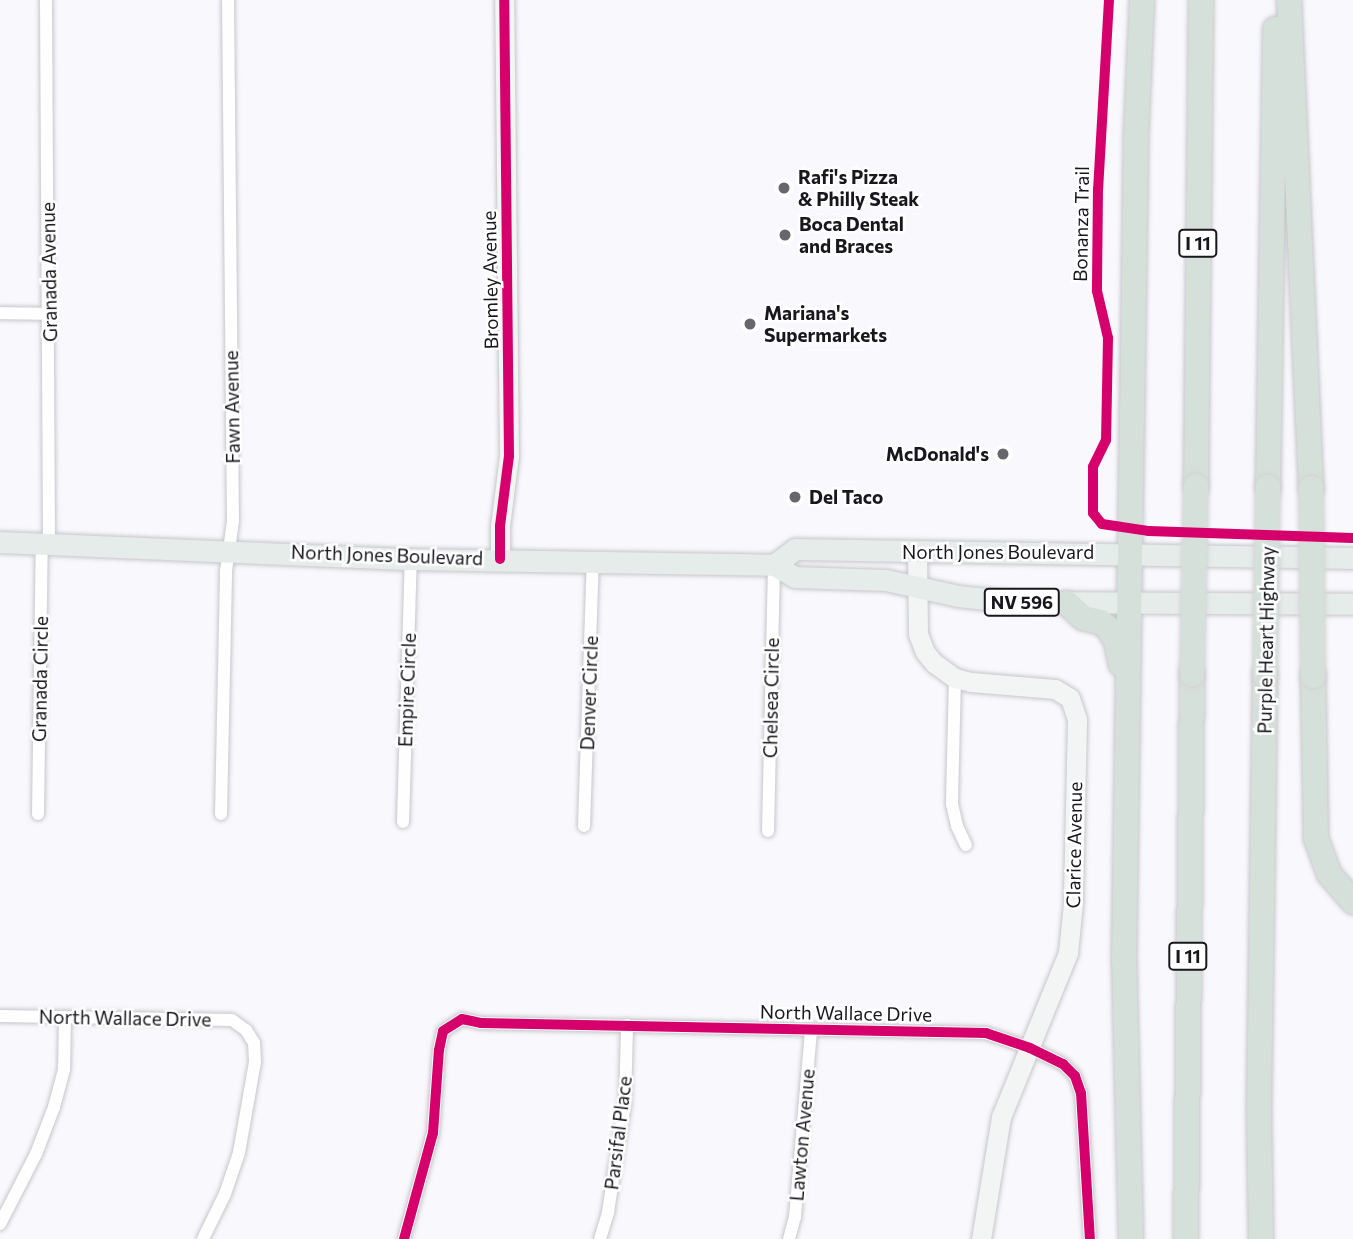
<!DOCTYPE html>
<style>
body{margin:0}
#map{position:relative;width:1353px;height:1239px;overflow:hidden;background:#f9f9fd;font-family:Commissioner,sans-serif}
div>[style]{position:absolute}
.roads{filter:drop-shadow(0 0 2px #c6c6cb) drop-shadow(0 0 2px #c6c6cb)}
.street>*{height:12px;margin:-6px;padding:0 6px;transform-origin:6px;border-radius:6px;background:#fefeff}
.secondary>*{height:19px;margin:-9.5px;padding:0 9.5px;transform-origin:9.5px;border-radius:9.5px;background:#f2f5f4}
.primary>*{height:21px;margin:-10.5px;padding:0 10.5px;transform-origin:10.5px;border-radius:10.5px;background:#e6ece9}
.highway>*{height:24px;margin:-12px;padding:0 12px;transform-origin:12px;border-radius:12px;background:#d6e0da}
.bridges{filter:drop-shadow(0 0 2px #d3d3d6) drop-shadow(0 0 2px #d3d3d6)}
.highway-bridge>*{height:24px;margin:-12px;padding:0 12px;transform-origin:12px;border-radius:12px;background:#d6e0da}
.cycleway>*{height:10px;margin:-5px;padding:0 5px;transform-origin:5px;border-radius:5px;background:#d6006c}
.dots>*{width:19px;height:19px;translate:-50% -50%;box-sizing:border-box;border:4px solid #fff;border-radius:50%}
span{translate:-50% -50%;white-space:nowrap;text-align:center;line-height:1.15;-webkit-text-stroke:5px #fff;paint-order:stroke}
.shield-label span{padding:2px 5px;background:#fff;border:2px solid;border-radius:5px;-webkit-text-stroke-width:0}
.shield-label{font-size:18px;color:#18171e;font-weight:700}
.poi-label{font-size:19px;color:#18171e;font-weight:700}
.left{translate:0 -50%;text-align:left}
.right{translate:-100% -50%;text-align:right}
.street-label{font-size:19px;color:#18171e}
</style>
<div id="map">
<div class="roads">
<div class="street">
<i style="left:46px;top:0;width:544px;rotate:89.68deg"></i>
<i style="left:0;top:313px;width:50px;rotate:1.1deg"></i>
<i style="left:955px;top:678px;width:126px;rotate:91.4deg"></i>
<i style="left:952px;top:804px;width:23px;rotate:77deg"></i>
<i style="left:957px;top:826px;width:21px;rotate:65deg"></i>
<i style="left:38px;top:814px;width:271px;rotate:-89.2deg"></i>
<i style="left:221px;top:814px;width:243px;rotate:-88.8deg"></i>
<i style="left:226px;top:571px;width:50px;rotate:-82deg"></i>
<i style="left:233px;top:521px;width:521px;rotate:-90.55deg"></i>
<i style="left:403px;top:822px;width:263px;rotate:-88.3deg"></i>
<i style="left:584px;top:826px;width:265px;rotate:-88.1deg"></i>
<i style="left:768px;top:831px;width:266px;rotate:-88.7deg"></i>
<i style="left:0;top:1016px;width:232px;rotate:1deg"></i>
<i style="left:232px;top:1020px;width:17px;rotate:36deg"></i>
<i style="left:246px;top:1030px;width:15px;rotate:58deg"></i>
<i style="left:254px;top:1043px;width:19px;rotate:87deg"></i>
<i style="left:255px;top:1062px;width:92px;rotate:100deg"></i>
<i style="left:239px;top:1153px;width:43px;rotate:108.9deg"></i>
<i style="left:225px;top:1194px;width:50px;rotate:116.1deg"></i>
<i style="left:0;top:1224px;width:79px;rotate:-62.8deg"></i>
<i style="left:36px;top:1154px;width:50px;rotate:-69deg"></i>
<i style="left:54px;top:1107px;width:38px;rotate:-75deg"></i>
<i style="left:64px;top:1070px;width:53px;rotate:-88.9deg"></i>
<i style="left:404px;top:1239px;width:110px;rotate:-74.7deg"></i>
<i style="left:433px;top:1133px;width:83px;rotate:-85.9deg"></i>
<i style="left:439px;top:1050px;width:19px;rotate:-78deg"></i>
<i style="left:443px;top:1031px;width:22px;rotate:-32deg"></i>
<i style="left:462px;top:1019px;width:19px;rotate:12deg"></i>
<i style="left:481px;top:1023px;width:505px;rotate:1.13deg"></i>
<i style="left:986px;top:1033px;width:46px;rotate:18.8deg"></i>
<i style="left:1030px;top:1048px;width:37px;rotate:26deg"></i>
<i style="left:1063px;top:1064px;width:17px;rotate:45deg"></i>
<i style="left:1075px;top:1076px;width:18px;rotate:71deg"></i>
<i style="left:1081px;top:1093px;width:146px;rotate:86.5deg"></i>
<i style="left:600px;top:1239px;width:28px;rotate:-73deg"></i>
<i style="left:608px;top:1212px;width:109px;rotate:-81.1deg"></i>
<i style="left:625px;top:1104px;width:79px;rotate:-88.5deg"></i>
<i style="left:789px;top:1239px;width:23px;rotate:-75deg"></i>
<i style="left:795px;top:1217px;width:188px;rotate:-85.1deg"></i>
</div>
<div class="secondary">
<i style="left:917px;top:552px;width:82px;rotate:89.3deg"></i>
<i style="left:918px;top:634px;width:19px;rotate:69deg"></i>
<i style="left:925px;top:652px;width:14px;rotate:51deg"></i>
<i style="left:934px;top:663px;width:26px;rotate:36deg"></i>
<i style="left:955px;top:678px;width:16px;rotate:14deg"></i>
<i style="left:971px;top:682px;width:84px;rotate:4.8deg"></i>
<i style="left:1055px;top:689px;width:17px;rotate:31deg"></i>
<i style="left:1070px;top:698px;width:23px;rotate:72deg"></i>
<i style="left:1077px;top:720px;width:183px;rotate:91.3deg"></i>
<i style="left:1073px;top:903px;width:50px;rotate:95.7deg"></i>
<i style="left:1068px;top:953px;width:177px;rotate:112.2deg"></i>
<i style="left:1001px;top:1117px;width:124px;rotate:99.3deg"></i>
<i style="left:500px;top:559px;width:33px;rotate:-90deg"></i>
<i style="left:500px;top:526px;width:71px;rotate:-82.7deg"></i>
<i style="left:509px;top:456px;width:456px;rotate:-90.6deg"></i>
</div>
<div class="primary">
<i style="left:0;top:542px;width:411px;rotate:2.4deg"></i>
<i style="left:411px;top:559px;width:363px;rotate:0.9deg"></i>
<i style="left:774px;top:565px;width:24px;rotate:30deg"></i>
<i style="left:795px;top:577px;width:91px;rotate:1.9deg"></i>
<i style="left:886px;top:580px;width:74px;rotate:12.5deg"></i>
<i style="left:958px;top:596px;width:56px;rotate:6.1deg"></i>
<i style="left:1014px;top:602px;width:339px;rotate:0.3deg"></i>
<i style="left:774px;top:565px;width:26px;rotate:-37deg"></i>
<i style="left:795px;top:549px;width:558px;rotate:0.92deg"></i>
</div>
<div class="highway">
<i style="left:1289px;top:0;width:488px;rotate:87.4deg"></i>
<i style="left:1196px;top:486px;width:486px;rotate:-89.4deg"></i>
<i style="left:1268px;top:487px;width:458px;rotate:-89.1deg"></i>
<i style="left:1067px;top:603px;width:22px;rotate:43deg"></i>
<i style="left:1083px;top:618px;width:18px;rotate:13deg"></i>
<i style="left:1101px;top:622px;width:9px;rotate:41deg"></i>
<i style="left:1108px;top:628px;width:15px;rotate:58deg"></i>
<i style="left:1116px;top:641px;width:24px;rotate:78deg"></i>
<i style="left:1313px;top:676px;width:162px;rotate:88.9deg"></i>
<i style="left:1316px;top:838px;width:38px;rotate:70deg"></i>
<i style="left:1329px;top:874px;width:37px;rotate:49deg"></i>
<i style="left:1131px;top:1239px;width:278px;rotate:-91.4deg"></i>
<i style="left:1124px;top:961px;width:823px;rotate:-89.16deg"></i>
<i style="left:1136px;top:138px;width:138px;rotate:-87.5deg"></i>
<i style="left:1186px;top:1239px;width:565px;rotate:-89.39deg"></i>
<i style="left:1261px;top:1239px;width:131px;rotate:-90.9deg"></i>
<i style="left:1259px;top:1108px;width:433px;rotate:-89.2deg"></i>
</div>
</div>
<div class="bridges">
<div class="highway-bridge">
<i style="left:1311px;top:488px;width:188px;rotate:89.4deg"></i>
<i style="left:1192px;top:674px;width:188px;rotate:-88.8deg"></i>
<i style="left:1265px;top:675px;width:188px;rotate:-89.1deg"></i>
</div>
</div>
<div class="cycleway">
<i style="left:1109px;top:0;width:189px;rotate:93.3deg"></i>
<i style="left:1098px;top:189px;width:102px;rotate:90.6deg"></i>
<i style="left:1097px;top:291px;width:48px;rotate:76.8deg"></i>
<i style="left:1108px;top:338px;width:102px;rotate:91.1deg"></i>
<i style="left:1106px;top:440px;width:30px;rotate:116deg"></i>
<i style="left:1093px;top:467px;width:46px;rotate:90deg"></i>
<i style="left:1093px;top:513px;width:14px;rotate:51deg"></i>
<i style="left:1102px;top:524px;width:48px;rotate:8.5deg"></i>
<i style="left:1149px;top:531px;width:204px;rotate:2deg"></i>
<i style="left:500px;top:559px;width:33px;rotate:-90deg"></i>
<i style="left:500px;top:526px;width:71px;rotate:-82.7deg"></i>
<i style="left:509px;top:456px;width:456px;rotate:-90.6deg"></i>
<i style="left:404px;top:1239px;width:110px;rotate:-74.7deg"></i>
<i style="left:433px;top:1133px;width:83px;rotate:-85.9deg"></i>
<i style="left:439px;top:1050px;width:19px;rotate:-78deg"></i>
<i style="left:443px;top:1031px;width:22px;rotate:-32deg"></i>
<i style="left:462px;top:1019px;width:19px;rotate:12deg"></i>
<i style="left:481px;top:1023px;width:505px;rotate:1.13deg"></i>
<i style="left:986px;top:1033px;width:46px;rotate:18.8deg"></i>
<i style="left:1030px;top:1048px;width:37px;rotate:26deg"></i>
<i style="left:1063px;top:1064px;width:17px;rotate:45deg"></i>
<i style="left:1075px;top:1076px;width:18px;rotate:71deg"></i>
<i style="left:1081px;top:1093px;width:146px;rotate:86.5deg"></i>
</div>
<div class="dots">
<i style="left:784px;top:188px;background:#67666c"></i>
<i style="left:785px;top:235px;background:#67666c"></i>
<i style="left:750px;top:324px;background:#67666c"></i>
<i style="left:1003px;top:454px;background:#67666c"></i>
<i style="left:795px;top:497px;background:#67666c"></i>
</div>
<div class="shield-label">
<span style="left:1198px;top:243px">I 11</span>
<span style="left:1022px;top:602px">NV 596</span>
<span style="left:1188px;top:956px">I 11</span>
</div>
<div class="poi-label">
<span class="left" style="left:798px;top:188px">Rafi's Pizza<br>&amp; Philly Steak</span>
<span class="left" style="left:799px;top:235px">Boca Dental<br>and Braces</span>
<span class="left" style="left:764px;top:324px">Mariana's<br>Supermarkets</span>
<span class="right" style="left:989px;top:454px">McDonald's</span>
<span class="left" style="left:809px;top:497px">Del Taco</span>
</div>
<div class="street-label">
<span style="left:1081px;top:224px;rotate:-89deg">Bonanza Trail</span>
<span style="left:49px;top:272px;rotate:-91deg">Granada Avenue</span>
<span style="left:490px;top:280px;rotate:-91deg">Bromley Avenue</span>
<span style="left:232px;top:407px;rotate:-91deg">Fawn Avenue</span>
<span style="left:998px;top:552px">North Jones Boulevard</span>
<span style="left:387px;top:555px;rotate:2deg">North Jones Boulevard</span>
<span style="left:1266px;top:640px;rotate:-89deg">Purple Heart Highway</span>
<span style="left:40px;top:679px;rotate:-89deg">Granada Circle</span>
<span style="left:407px;top:690px;rotate:-88deg">Empire Circle</span>
<span style="left:589px;top:693px;rotate:-88deg">Denver Circle</span>
<span style="left:771px;top:698px;rotate:-89deg">Chelsea Circle</span>
<span style="left:1074px;top:845px;rotate:-89deg">Clarice Avenue</span>
<span style="left:846px;top:1013px;rotate:1deg">North Wallace Drive</span>
<span style="left:125px;top:1018px;rotate:1deg">North Wallace Drive</span>
<span style="left:618px;top:1133px;rotate:-83deg">Parsifal Place</span>
<span style="left:802px;top:1135px;rotate:-85deg">Lawton Avenue</span>
</div>
</div>
